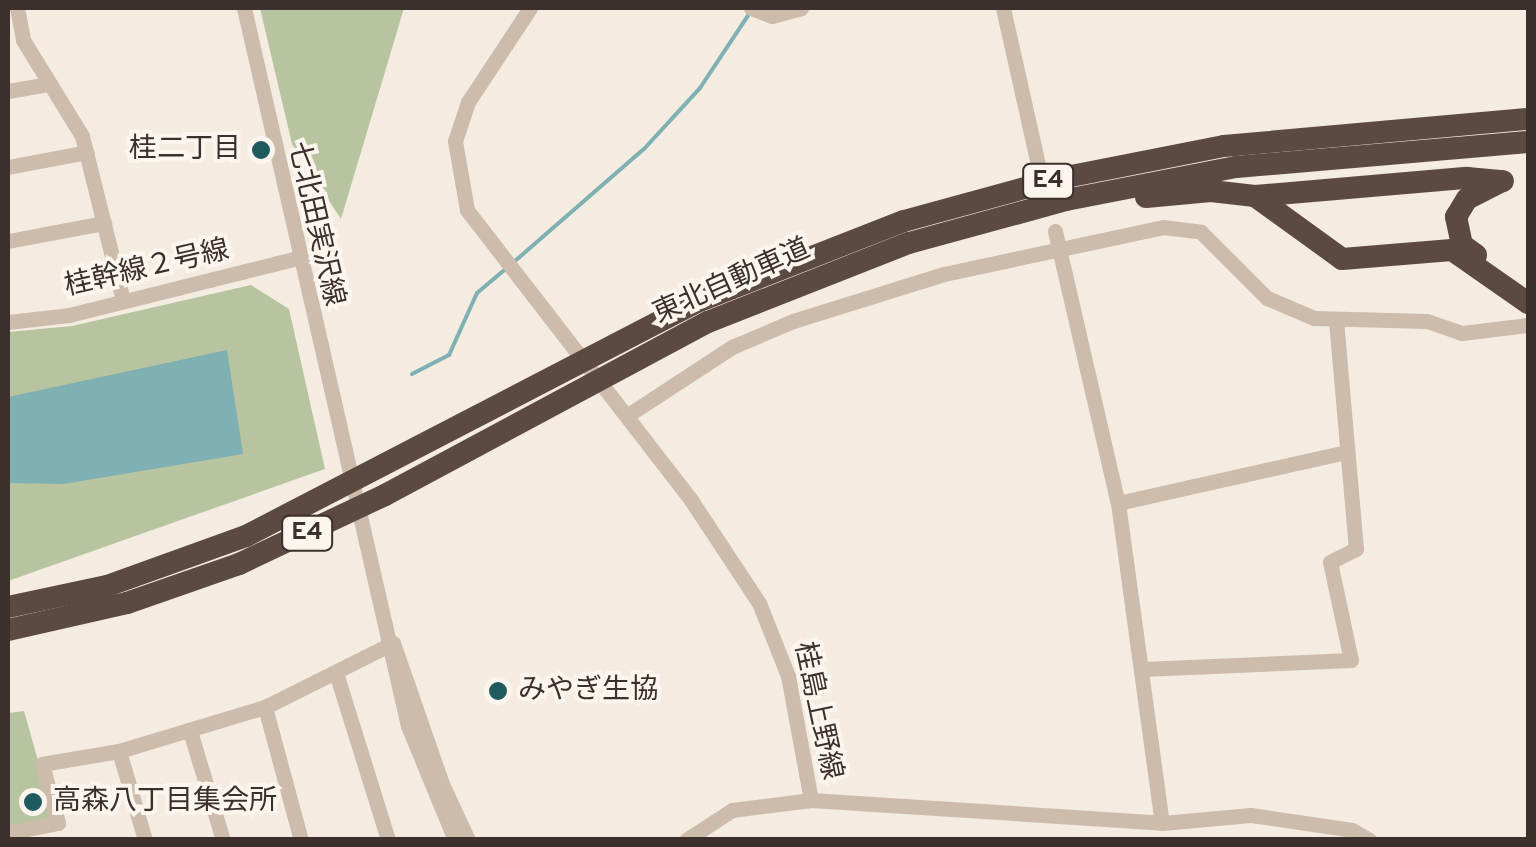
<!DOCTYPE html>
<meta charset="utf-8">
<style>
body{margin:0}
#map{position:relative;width:1536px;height:847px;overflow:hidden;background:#f4ebe1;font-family:Overpass,"Noto Sans JP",sans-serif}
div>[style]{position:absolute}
.green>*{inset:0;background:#b8c4a0}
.water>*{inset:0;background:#7fb0b2}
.stream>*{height:4px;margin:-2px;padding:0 2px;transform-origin:2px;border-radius:2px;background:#7fb0b2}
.minor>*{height:15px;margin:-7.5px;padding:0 7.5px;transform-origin:7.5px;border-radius:7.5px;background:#cdbbac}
.highway>*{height:22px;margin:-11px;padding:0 11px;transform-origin:11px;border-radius:11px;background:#5c4a42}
.dots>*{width:28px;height:28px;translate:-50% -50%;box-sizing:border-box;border:5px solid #fbf5ee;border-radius:50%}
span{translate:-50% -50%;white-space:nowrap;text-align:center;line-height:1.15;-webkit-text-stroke:8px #fbf5ee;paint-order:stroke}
.shield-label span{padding:2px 8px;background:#fbf5ee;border:2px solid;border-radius:8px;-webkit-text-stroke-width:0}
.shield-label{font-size:25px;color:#3b302b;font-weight:700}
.poi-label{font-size:28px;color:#3b302b}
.right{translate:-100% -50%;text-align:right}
.left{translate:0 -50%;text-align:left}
.street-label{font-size:28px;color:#3b302b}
.frame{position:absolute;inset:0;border:10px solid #3b302b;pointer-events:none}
</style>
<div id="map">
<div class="green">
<i style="clip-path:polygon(260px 8px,404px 8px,341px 219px,292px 144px)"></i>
<i style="clip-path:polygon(251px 285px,289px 309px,325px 469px,8px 581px,8px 332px,72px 326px)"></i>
<i style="clip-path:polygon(24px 711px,54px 817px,8px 827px,8px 713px)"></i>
</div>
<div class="water">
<i style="clip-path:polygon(227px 350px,243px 454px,63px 484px,8px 483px,8px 397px)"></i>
</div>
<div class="stream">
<i style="left:515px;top:261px;width:171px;rotate:-41deg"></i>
<i style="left:644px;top:149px;width:83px;rotate:-47.4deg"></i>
<i style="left:700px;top:88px;width:92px;rotate:-56.5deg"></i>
<i style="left:412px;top:374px;width:42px;rotate:-27.2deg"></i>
<i style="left:449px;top:355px;width:68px;rotate:-65.7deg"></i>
<i style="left:477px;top:293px;width:40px;rotate:-40deg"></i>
</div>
<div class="minor">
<i style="left:17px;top:8px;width:33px;rotate:79deg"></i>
<i style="left:23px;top:40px;width:113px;rotate:58.4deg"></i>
<i style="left:82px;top:136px;width:170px;rotate:76deg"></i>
<i style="left:244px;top:8px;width:736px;rotate:77.13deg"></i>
<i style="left:408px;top:726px;width:123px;rotate:67.6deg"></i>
<i style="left:530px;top:8px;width:113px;rotate:123.4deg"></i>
<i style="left:468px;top:102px;width:41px;rotate:108.4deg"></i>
<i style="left:455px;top:141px;width:70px;rotate:80.1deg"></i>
<i style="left:467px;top:210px;width:366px;rotate:52.3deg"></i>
<i style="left:691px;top:500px;width:123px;rotate:56.6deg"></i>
<i style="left:759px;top:603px;width:79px;rotate:68.3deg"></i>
<i style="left:788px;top:676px;width:126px;rotate:79.5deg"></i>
<i style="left:811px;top:800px;width:352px;rotate:3.7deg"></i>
<i style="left:1162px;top:823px;width:89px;rotate:-5.1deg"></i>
<i style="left:1251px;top:815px;width:102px;rotate:8.4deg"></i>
<i style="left:1352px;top:830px;width:20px;rotate:30deg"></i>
<i style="left:751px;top:8px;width:22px;rotate:21deg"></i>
<i style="left:772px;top:16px;width:30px;rotate:-15deg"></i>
<i style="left:1003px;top:8px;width:169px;rotate:77.4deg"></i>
<i style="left:8px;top:91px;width:42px;rotate:-9.7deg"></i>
<i style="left:8px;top:167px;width:80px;rotate:-10.8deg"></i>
<i style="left:1055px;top:231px;width:279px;rotate:77deg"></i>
<i style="left:1118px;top:503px;width:323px;rotate:82.2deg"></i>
<i style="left:8px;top:241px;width:98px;rotate:-10.6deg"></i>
<i style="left:8px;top:322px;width:61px;rotate:-6.5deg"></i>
<i style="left:69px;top:315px;width:236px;rotate:-14deg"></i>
<i style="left:628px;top:415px;width:124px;rotate:-33.2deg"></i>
<i style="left:732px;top:347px;width:66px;rotate:-23.1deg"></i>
<i style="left:793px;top:321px;width:158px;rotate:-17.3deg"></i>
<i style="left:944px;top:274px;width:224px;rotate:-12.1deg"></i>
<i style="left:1163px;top:227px;width:38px;rotate:7deg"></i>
<i style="left:1201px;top:232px;width:93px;rotate:45deg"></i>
<i style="left:1267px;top:298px;width:51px;rotate:23.1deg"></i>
<i style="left:1314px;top:318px;width:113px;rotate:1.5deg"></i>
<i style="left:1427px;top:321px;width:37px;rotate:19deg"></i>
<i style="left:1462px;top:333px;width:66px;rotate:-6.9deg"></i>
<i style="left:1118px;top:503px;width:235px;rotate:-12.6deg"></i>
<i style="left:393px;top:643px;width:149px;rotate:70.8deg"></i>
<i style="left:442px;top:784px;width:62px;rotate:65.1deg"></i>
<i style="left:1143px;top:669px;width:208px;rotate:-2.5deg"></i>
<i style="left:1351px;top:660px;width:100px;rotate:-102.1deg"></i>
<i style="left:1330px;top:562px;width:29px;rotate:-27deg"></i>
<i style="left:1356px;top:549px;width:228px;rotate:-95deg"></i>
<i style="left:337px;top:676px;width:172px;rotate:72.7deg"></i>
<i style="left:265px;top:707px;width:138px;rotate:74.9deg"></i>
<i style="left:190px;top:731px;width:114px;rotate:73.2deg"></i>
<i style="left:119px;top:751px;width:93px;rotate:73.7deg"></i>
<i style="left:8px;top:833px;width:51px;rotate:-11.3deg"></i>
<i style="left:58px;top:823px;width:61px;rotate:-105.2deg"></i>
<i style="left:42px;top:764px;width:78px;rotate:-9.6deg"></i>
<i style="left:119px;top:751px;width:152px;rotate:-16.8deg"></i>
<i style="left:265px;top:707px;width:143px;rotate:-26.6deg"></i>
<i style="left:686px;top:840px;width:55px;rotate:-33.1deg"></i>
<i style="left:732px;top:810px;width:80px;rotate:-7.2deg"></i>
</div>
<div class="highway">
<i style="left:1255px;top:196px;width:213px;rotate:-4.9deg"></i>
<i style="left:1467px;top:178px;width:36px;rotate:5deg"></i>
<i style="left:1146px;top:197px;width:65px;rotate:-5.3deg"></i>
<i style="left:1211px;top:191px;width:44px;rotate:6.5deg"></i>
<i style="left:1255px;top:196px;width:107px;rotate:35.9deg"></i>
<i style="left:1342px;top:259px;width:110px;rotate:-4.7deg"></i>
<i style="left:1452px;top:250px;width:93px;rotate:34.9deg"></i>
<i style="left:1476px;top:255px;width:17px;rotate:-144deg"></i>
<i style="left:1462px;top:245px;width:29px;rotate:-102deg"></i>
<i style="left:1456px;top:217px;width:21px;rotate:-59deg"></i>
<i style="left:1467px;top:199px;width:39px;rotate:-27deg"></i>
<i style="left:8px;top:607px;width:101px;rotate:-12deg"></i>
<i style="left:107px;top:586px;width:148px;rotate:-19.8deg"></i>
<i style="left:246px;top:536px;width:508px;rotate:-27.42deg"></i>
<i style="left:697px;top:302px;width:222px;rotate:-21.4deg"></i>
<i style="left:904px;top:221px;width:163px;rotate:-15.3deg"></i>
<i style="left:1061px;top:178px;width:166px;rotate:-11.1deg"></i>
<i style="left:1224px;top:146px;width:305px;rotate:-5.1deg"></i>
<i style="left:8px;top:630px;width:122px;rotate:-12.8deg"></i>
<i style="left:127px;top:603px;width:119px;rotate:-19.2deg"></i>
<i style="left:239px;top:564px;width:161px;rotate:-25.3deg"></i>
<i style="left:385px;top:495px;width:366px;rotate:-28.2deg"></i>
<i style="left:708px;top:322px;width:216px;rotate:-21.5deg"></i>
<i style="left:909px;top:243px;width:163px;rotate:-15.3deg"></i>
<i style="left:1066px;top:200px;width:173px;rotate:-11deg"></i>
<i style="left:1236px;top:167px;width:293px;rotate:-4.9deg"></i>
</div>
<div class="dots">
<i style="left:261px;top:150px;background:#1f5a5e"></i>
<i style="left:498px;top:691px;background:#1f5a5e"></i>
<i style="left:33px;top:802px;background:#1f5a5e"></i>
</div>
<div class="shield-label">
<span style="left:1048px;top:181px">E4</span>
<span style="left:307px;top:533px">E4</span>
</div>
<div class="poi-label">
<span class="right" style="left:241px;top:150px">桂二丁目</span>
<span class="left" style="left:518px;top:691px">みやぎ生協</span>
<span class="left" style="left:53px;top:802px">高森八丁目集会所</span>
</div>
<div class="street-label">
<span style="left:315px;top:224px;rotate:77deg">七北田実沢線</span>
<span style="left:147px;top:269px;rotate:-13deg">桂幹線２号線</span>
<span style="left:732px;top:282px;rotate:-24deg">東北自動車道</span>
<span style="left:817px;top:711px;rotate:78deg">桂島上野線</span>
</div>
<div class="frame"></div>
</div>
